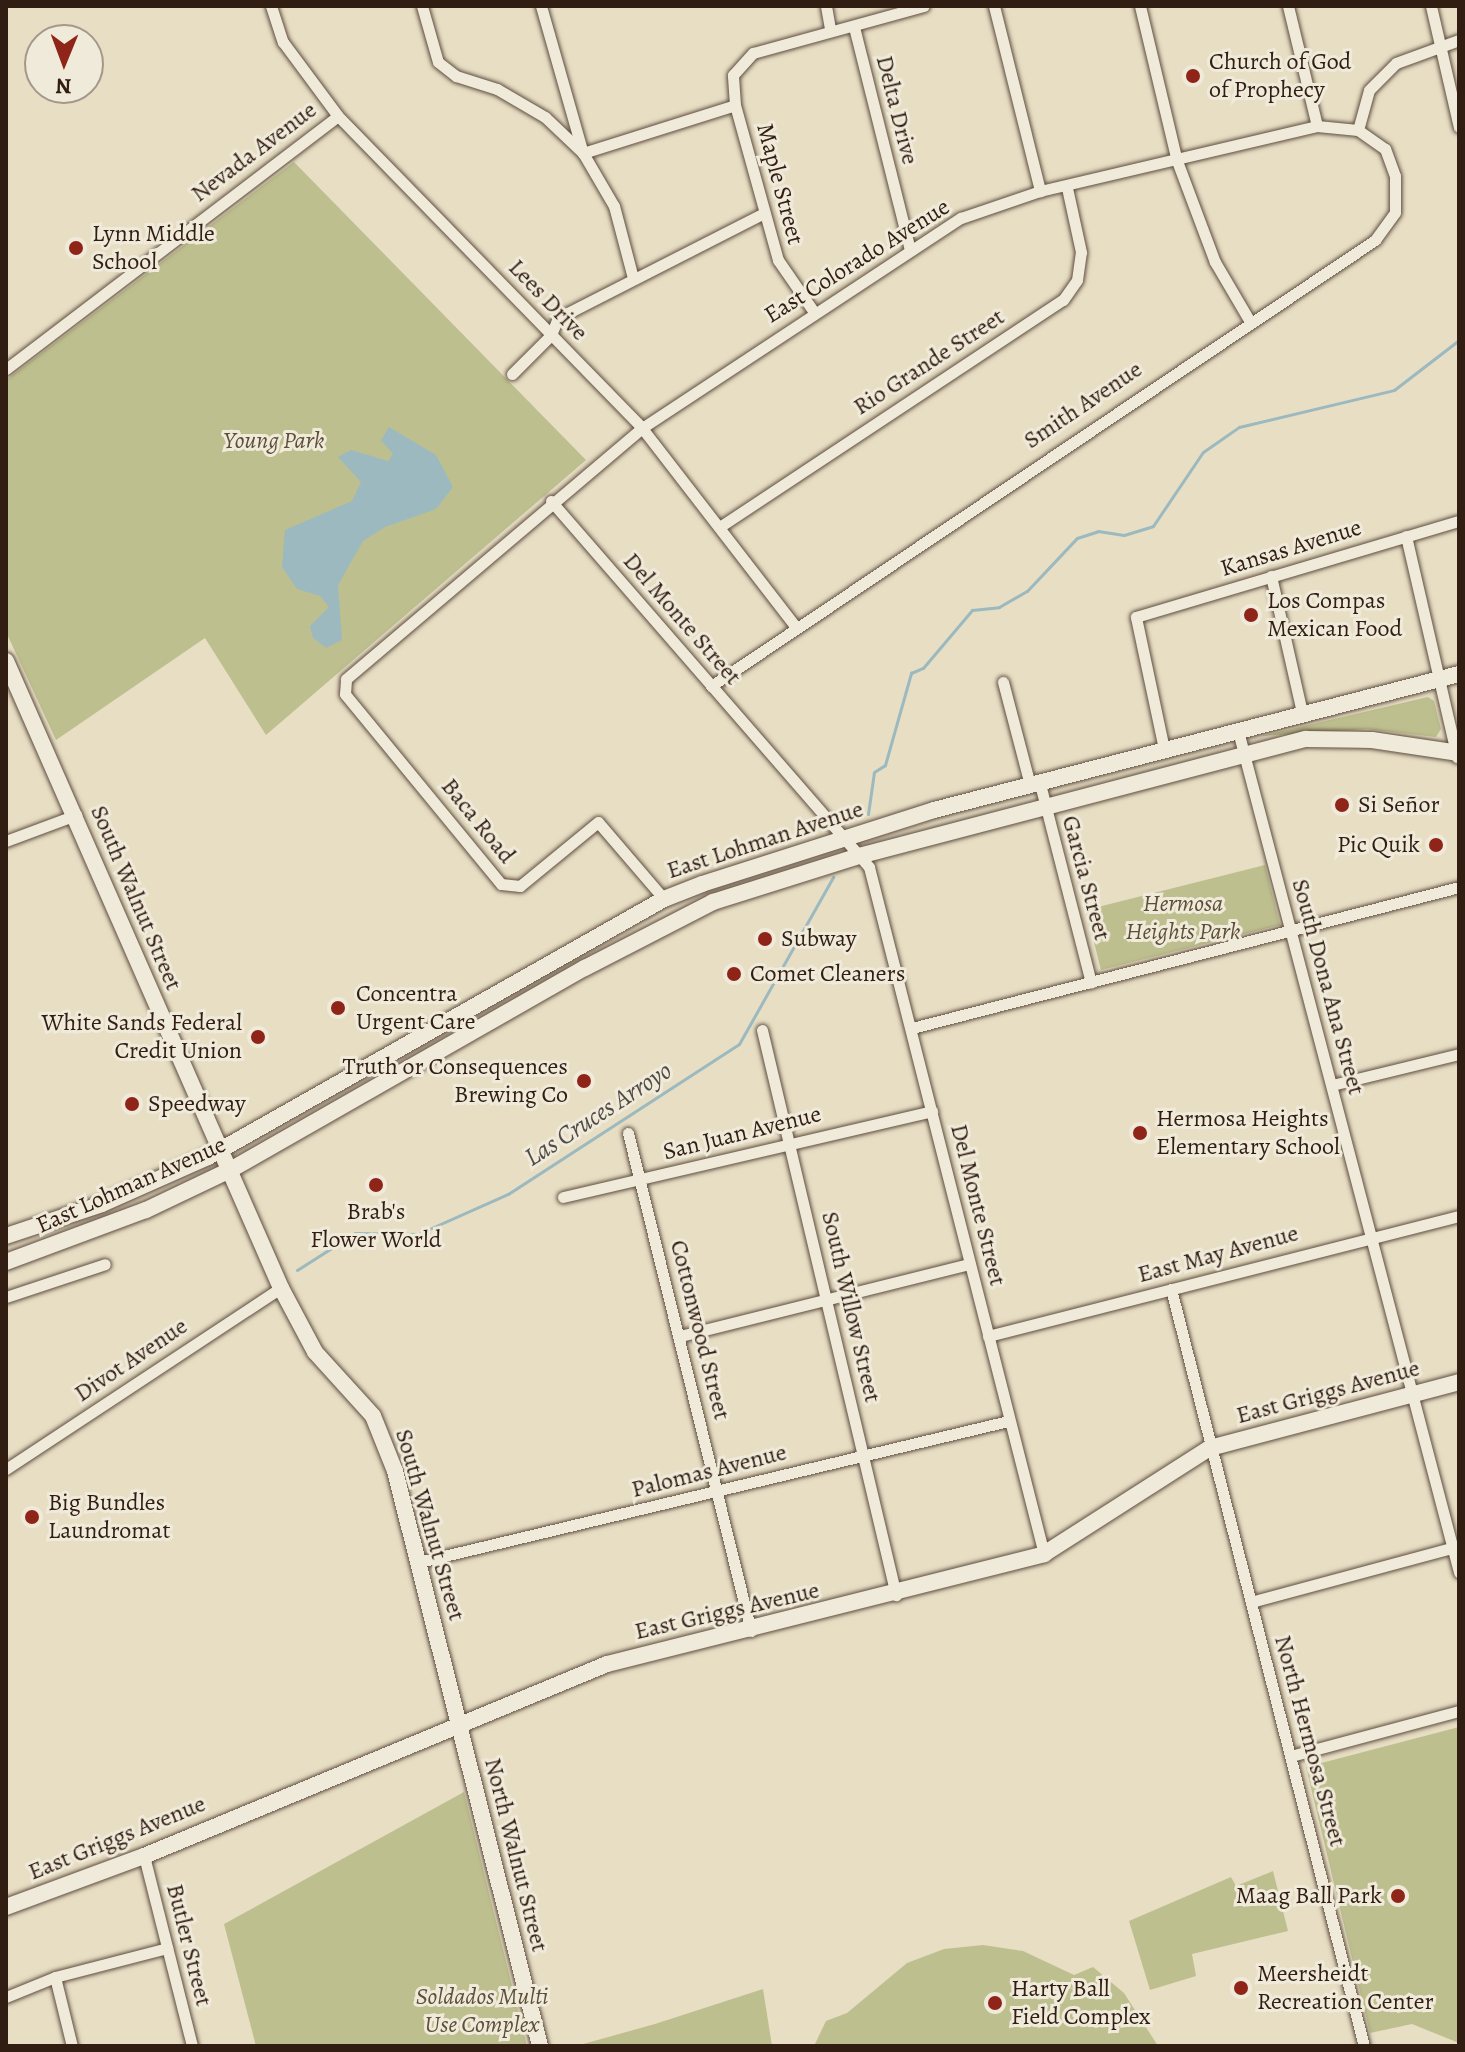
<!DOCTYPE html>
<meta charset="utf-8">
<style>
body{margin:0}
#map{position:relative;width:1465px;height:2052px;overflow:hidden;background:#e7dec4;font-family:Alegreya,serif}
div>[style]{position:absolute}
.green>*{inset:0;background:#bebf8f}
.water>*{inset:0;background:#9bb9bf}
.stream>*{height:3px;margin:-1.5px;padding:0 1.5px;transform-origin:1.5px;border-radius:1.5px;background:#9bb9bf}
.roads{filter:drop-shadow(0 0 2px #5f4d3f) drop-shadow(0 0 2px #5f4d3f)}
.street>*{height:11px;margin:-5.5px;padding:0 5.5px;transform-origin:5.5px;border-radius:5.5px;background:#efead9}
.secondary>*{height:16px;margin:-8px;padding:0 8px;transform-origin:8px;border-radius:8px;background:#efead9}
.dots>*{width:22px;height:22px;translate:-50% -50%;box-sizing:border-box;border:4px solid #efead9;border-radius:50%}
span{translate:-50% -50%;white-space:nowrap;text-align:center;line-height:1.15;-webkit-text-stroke:6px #efead9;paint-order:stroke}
.poi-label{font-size:24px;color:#321d13}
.left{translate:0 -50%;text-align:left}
.right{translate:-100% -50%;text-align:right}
.street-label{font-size:24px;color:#321d13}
.park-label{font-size:24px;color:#5c4e38;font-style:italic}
.water-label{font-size:26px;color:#524c47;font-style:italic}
.frame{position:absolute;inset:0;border:8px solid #321d13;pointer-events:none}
.north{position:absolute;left:24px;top:24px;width:80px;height:80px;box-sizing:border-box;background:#efead9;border:2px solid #a3988a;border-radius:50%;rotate:181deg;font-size:22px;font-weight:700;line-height:32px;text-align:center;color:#321d13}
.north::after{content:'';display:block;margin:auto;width:28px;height:36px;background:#8f2418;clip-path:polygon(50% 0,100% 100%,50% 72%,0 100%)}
</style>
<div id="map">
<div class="green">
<i style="clip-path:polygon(294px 162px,586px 460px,266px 735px,205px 638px,56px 740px,6px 632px,6px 380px)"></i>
<i style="clip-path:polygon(1428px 697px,1434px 701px,1441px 729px,1436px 737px,1367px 729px,1261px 736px)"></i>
<i style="clip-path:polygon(1265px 865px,1280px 925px,1101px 970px,1086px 910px)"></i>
<i style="clip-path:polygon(1459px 1727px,1459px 2043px,1412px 2024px,1370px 2033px,1306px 1767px)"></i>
<i style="clip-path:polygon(464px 1792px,527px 2046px,256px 2046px,224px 1924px)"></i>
<i style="clip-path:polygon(1273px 1871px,1288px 1931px,1192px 1954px,1196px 1976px,1150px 1990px,1129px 1921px,1231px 1877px,1236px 1886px)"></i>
<i style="clip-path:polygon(983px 1945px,1023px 1951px,1074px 1975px,1093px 1967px,1124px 1993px,1158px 2046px,814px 2046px,826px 2021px,847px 2013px,907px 1963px,944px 1949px)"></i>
<i style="clip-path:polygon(763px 1989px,772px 2046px,576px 2046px,655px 2024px)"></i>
</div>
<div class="water">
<i style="clip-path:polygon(389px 427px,436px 455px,453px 487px,436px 509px,385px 527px,363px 541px,338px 585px,342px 640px,326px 648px,313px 638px,310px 626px,329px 607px,320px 596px,297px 589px,282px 567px,285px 530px,352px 501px,361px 482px,338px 457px,351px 450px,388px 461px,393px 454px,381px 440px)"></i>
</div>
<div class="stream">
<i style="left:868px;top:814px;width:42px;rotate:-81.9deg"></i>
<i style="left:874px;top:772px;width:13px;rotate:-32deg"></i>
<i style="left:885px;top:765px;width:96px;rotate:-74.2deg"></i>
<i style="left:911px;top:673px;width:13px;rotate:-23deg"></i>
<i style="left:923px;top:668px;width:76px;rotate:-49.8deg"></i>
<i style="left:972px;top:610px;width:27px;rotate:-6deg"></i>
<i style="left:999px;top:607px;width:32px;rotate:-30deg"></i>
<i style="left:1027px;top:591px;width:73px;rotate:-46.7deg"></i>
<i style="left:1077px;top:538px;width:22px;rotate:-18deg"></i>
<i style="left:1098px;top:531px;width:26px;rotate:9deg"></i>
<i style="left:1124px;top:535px;width:30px;rotate:-17deg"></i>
<i style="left:1153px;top:526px;width:89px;rotate:-56deg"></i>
<i style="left:1203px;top:452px;width:44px;rotate:-34.8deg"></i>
<i style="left:1239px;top:427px;width:159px;rotate:-13.4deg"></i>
<i style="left:1394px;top:390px;width:82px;rotate:-37.6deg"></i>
<i style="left:297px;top:1270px;width:69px;rotate:-32.5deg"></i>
<i style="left:355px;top:1233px;width:63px;rotate:0.9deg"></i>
<i style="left:418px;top:1234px;width:98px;rotate:-24deg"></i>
<i style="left:508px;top:1194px;width:275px;rotate:-33deg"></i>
<i style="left:739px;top:1044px;width:192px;rotate:-60.6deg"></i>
</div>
<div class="roads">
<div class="street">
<i style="left:271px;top:6px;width:38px;rotate:72deg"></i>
<i style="left:283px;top:42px;width:92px;rotate:53.4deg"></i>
<i style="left:338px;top:116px;width:436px;rotate:45.7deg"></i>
<i style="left:642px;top:428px;width:252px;rotate:52.3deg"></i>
<i style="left:422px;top:6px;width:58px;rotate:74.1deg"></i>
<i style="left:438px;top:62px;width:23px;rotate:38deg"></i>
<i style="left:456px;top:76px;width:43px;rotate:17.6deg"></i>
<i style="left:497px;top:89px;width:56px;rotate:30.3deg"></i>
<i style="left:545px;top:117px;width:52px;rotate:43.5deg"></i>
<i style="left:583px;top:153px;width:61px;rotate:59.7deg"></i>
<i style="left:614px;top:206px;width:74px;rotate:75.2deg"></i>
<i style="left:541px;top:6px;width:153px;rotate:74.1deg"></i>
<i style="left:583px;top:153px;width:159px;rotate:-17.5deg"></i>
<i style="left:735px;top:105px;width:30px;rotate:-94deg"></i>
<i style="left:733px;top:75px;width:30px;rotate:-48deg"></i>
<i style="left:753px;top:53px;width:177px;rotate:-15.4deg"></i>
<i style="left:826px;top:6px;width:22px;rotate:80deg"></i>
<i style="left:994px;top:6px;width:191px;rotate:76deg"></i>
<i style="left:1140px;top:6px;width:159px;rotate:76.6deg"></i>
<i style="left:1177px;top:161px;width:108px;rotate:69.4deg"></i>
<i style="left:1215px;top:262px;width:67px;rotate:59.6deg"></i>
<i style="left:1288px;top:6px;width:123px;rotate:76.4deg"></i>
<i style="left:1431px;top:6px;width:124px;rotate:77deg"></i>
<i style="left:854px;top:27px;width:230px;rotate:75.9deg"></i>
<i style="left:735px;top:105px;width:161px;rotate:74.5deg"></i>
<i style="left:778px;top:260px;width:63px;rotate:55.3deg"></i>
<i style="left:6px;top:369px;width:417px;rotate:-37.3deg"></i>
<i style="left:512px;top:374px;width:55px;rotate:-45deg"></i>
<i style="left:551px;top:335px;width:18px;rotate:-68deg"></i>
<i style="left:558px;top:318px;width:231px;rotate:-27deg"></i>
<i style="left:551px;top:501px;width:485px;rotate:49deg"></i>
<i style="left:869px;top:867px;width:709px;rotate:75.71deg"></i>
<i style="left:721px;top:526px;width:410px;rotate:-33.5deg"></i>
<i style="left:1063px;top:300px;width:24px;rotate:-55deg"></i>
<i style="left:1077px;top:280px;width:28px;rotate:-82deg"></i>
<i style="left:1081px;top:252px;width:66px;rotate:-102.3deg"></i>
<i style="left:1406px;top:536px;width:227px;rotate:77deg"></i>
<i style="left:1271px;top:576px;width:140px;rotate:77.2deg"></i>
<i style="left:1003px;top:682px;width:106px;rotate:75.3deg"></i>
<i style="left:711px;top:686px;width:800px;rotate:-33.89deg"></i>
<i style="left:1375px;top:240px;width:34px;rotate:-54deg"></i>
<i style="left:1395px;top:212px;width:36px;rotate:-90deg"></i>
<i style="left:1395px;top:176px;width:29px;rotate:-110deg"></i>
<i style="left:1385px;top:149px;width:33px;rotate:-145deg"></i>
<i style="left:1238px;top:731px;width:870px;rotate:75.28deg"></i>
<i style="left:1164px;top:749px;width:135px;rotate:-102deg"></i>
<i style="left:1136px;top:617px;width:337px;rotate:-16.6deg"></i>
<i style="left:1040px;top:784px;width:205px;rotate:75.6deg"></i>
<i style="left:6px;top:841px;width:75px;rotate:-20.4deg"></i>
<i style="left:664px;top:899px;width:101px;rotate:-130.6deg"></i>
<i style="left:598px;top:822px;width:101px;rotate:140.6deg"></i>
<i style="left:520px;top:886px;width:19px;rotate:-174deg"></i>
<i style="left:501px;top:884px;width:246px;rotate:-129.4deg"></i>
<i style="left:345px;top:694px;width:15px;rotate:-86deg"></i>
<i style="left:346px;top:679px;width:388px;rotate:-40.3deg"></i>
<i style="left:642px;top:428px;width:382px;rotate:-33.4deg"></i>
<i style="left:961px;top:218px;width:83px;rotate:-18.9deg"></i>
<i style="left:1040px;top:191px;width:285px;rotate:-13.2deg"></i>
<i style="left:1317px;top:126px;width:41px;rotate:5.6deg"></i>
<i style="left:1358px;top:130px;width:41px;rotate:-74.6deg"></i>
<i style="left:1369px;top:90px;width:38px;rotate:-45deg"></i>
<i style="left:1396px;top:63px;width:67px;rotate:-20.1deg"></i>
<i style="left:912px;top:1028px;width:565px;rotate:-14.45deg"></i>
<i style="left:762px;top:1030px;width:581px;rotate:76.66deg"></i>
<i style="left:1332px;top:1085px;width:131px;rotate:-13.7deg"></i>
<i style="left:628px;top:1133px;width:513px;rotate:76.13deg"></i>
<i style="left:563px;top:1197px;width:379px;rotate:-13.1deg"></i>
<i style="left:1171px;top:1289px;width:781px;rotate:75.7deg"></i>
<i style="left:6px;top:1297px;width:104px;rotate:-18.4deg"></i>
<i style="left:680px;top:1336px;width:298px;rotate:-14deg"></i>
<i style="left:988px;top:1336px;width:486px;rotate:-14.3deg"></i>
<i style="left:6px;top:1469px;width:329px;rotate:-33.4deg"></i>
<i style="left:419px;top:1562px;width:606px;rotate:-13.46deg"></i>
<i style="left:1251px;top:1602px;width:214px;rotate:-15.1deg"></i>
<i style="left:1291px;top:1756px;width:174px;rotate:-15deg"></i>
<i style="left:144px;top:1856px;width:196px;rotate:75.8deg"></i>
<i style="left:55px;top:1977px;width:71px;rotate:76.2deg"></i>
<i style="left:6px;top:1997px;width:53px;rotate:-22.2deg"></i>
<i style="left:55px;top:1977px;width:116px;rotate:-14.5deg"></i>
</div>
<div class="secondary">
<i style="left:6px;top:661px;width:685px;rotate:66.32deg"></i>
<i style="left:281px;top:1288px;width:72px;rotate:62deg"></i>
<i style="left:315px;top:1352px;width:86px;rotate:47.8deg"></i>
<i style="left:373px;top:1416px;width:59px;rotate:68.2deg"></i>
<i style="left:395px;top:1471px;width:593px;rotate:75.85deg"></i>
<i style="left:6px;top:1236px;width:101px;rotate:-18.4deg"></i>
<i style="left:102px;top:1204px;width:116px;rotate:-23.9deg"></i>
<i style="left:208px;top:1157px;width:524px;rotate:-29.5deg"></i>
<i style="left:664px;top:899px;width:41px;rotate:-21.5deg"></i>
<i style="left:702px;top:884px;width:244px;rotate:-17.7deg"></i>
<i style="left:934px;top:810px;width:542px;rotate:-14.52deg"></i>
<i style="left:6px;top:1262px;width:149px;rotate:-20.4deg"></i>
<i style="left:146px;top:1210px;width:95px;rotate:-25.5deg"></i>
<i style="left:232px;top:1169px;width:406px;rotate:-29.7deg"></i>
<i style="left:585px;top:968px;width:144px;rotate:-27.3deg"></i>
<i style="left:713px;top:902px;width:153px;rotate:-17.5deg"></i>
<i style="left:859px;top:856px;width:462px;rotate:-14.7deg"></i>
<i style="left:1306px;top:739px;width:66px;rotate:0.9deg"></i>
<i style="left:1372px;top:740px;width:88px;rotate:8.5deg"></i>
<i style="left:6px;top:1907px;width:147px;rotate:-20.3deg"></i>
<i style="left:144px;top:1856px;width:501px;rotate:-22.52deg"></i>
<i style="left:607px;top:1664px;width:451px;rotate:-14.1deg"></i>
<i style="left:1044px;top:1554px;width:197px;rotate:-32.6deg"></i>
<i style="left:1210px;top:1448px;width:258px;rotate:-14.8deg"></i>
</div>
</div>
<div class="dots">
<i style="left:1193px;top:76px;background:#8f2418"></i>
<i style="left:76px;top:248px;background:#8f2418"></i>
<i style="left:1251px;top:615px;background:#8f2418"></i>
<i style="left:1342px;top:805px;background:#8f2418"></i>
<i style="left:1436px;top:845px;background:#8f2418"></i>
<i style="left:765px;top:939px;background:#8f2418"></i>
<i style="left:734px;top:974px;background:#8f2418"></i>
<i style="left:338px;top:1008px;background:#8f2418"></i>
<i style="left:258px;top:1037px;background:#8f2418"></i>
<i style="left:584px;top:1081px;background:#8f2418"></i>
<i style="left:132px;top:1104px;background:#8f2418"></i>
<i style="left:1140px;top:1133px;background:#8f2418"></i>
<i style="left:376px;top:1185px;background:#8f2418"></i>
<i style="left:32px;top:1517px;background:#8f2418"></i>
<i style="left:1398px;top:1896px;background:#8f2418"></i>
<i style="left:1241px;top:1988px;background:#8f2418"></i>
<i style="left:995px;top:2003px;background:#8f2418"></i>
</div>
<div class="poi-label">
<span class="left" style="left:1209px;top:76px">Church of God<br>of Prophecy</span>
<span class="left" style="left:92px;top:248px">Lynn Middle<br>School</span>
<span class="left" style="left:1267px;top:615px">Los Compas<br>Mexican Food</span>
<span class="left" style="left:1358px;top:805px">Si Señor</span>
<span class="right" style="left:1420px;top:845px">Pic Quik</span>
<span class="left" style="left:781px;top:939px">Subway</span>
<span class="left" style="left:750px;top:974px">Comet Cleaners</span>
<span class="left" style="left:356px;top:1008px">Concentra<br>Urgent Care</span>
<span class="right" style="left:242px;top:1037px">White Sands Federal<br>Credit Union</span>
<span class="right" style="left:568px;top:1081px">Truth or Consequences<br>Brewing Co</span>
<span class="left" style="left:148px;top:1104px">Speedway</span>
<span class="left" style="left:1156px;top:1133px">Hermosa Heights<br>Elementary School</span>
<span style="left:376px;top:1226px">Brab's<br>Flower World</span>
<span class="left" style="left:48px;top:1517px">Big Bundles<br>Laundromat</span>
<span class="right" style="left:1382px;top:1896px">Maag Ball Park</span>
<span class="left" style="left:1257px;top:1988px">Meersheidt<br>Recreation Center</span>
<span class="left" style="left:1011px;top:2003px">Harty Ball<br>Field Complex</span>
</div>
<div class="street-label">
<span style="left:897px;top:110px;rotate:76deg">Delta Drive</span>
<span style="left:254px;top:152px;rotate:-37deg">Nevada Avenue</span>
<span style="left:780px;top:184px;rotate:75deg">Maple Street</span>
<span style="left:857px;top:261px;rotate:-32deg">East Colorado Avenue</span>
<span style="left:548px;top:300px;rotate:46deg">Lees Drive</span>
<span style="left:929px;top:362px;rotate:-33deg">Rio Grande Street</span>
<span style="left:1083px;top:405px;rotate:-34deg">Smith Avenue</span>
<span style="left:1291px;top:548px;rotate:-17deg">Kansas Avenue</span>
<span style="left:682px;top:619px;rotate:49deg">Del Monte Street</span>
<span style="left:478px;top:821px;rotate:51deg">Baca Road</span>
<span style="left:765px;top:840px;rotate:-18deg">East Lohman Avenue</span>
<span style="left:1086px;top:878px;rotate:75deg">Garcia Street</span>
<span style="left:136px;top:898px;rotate:67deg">South Walnut Street</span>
<span style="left:1328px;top:987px;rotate:75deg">South Dona Ana Street</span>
<span style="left:742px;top:1133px;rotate:-14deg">San Juan Avenue</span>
<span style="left:131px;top:1185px;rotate:-24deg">East Lohman Avenue</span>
<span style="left:978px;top:1205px;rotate:76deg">Del Monte Street</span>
<span style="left:1218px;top:1254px;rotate:-15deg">East May Avenue</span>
<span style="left:851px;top:1307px;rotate:77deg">South Willow Street</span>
<span style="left:700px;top:1330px;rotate:76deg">Cottonwood Street</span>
<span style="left:131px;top:1360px;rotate:-34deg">Divot Avenue</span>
<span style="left:1328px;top:1392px;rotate:-15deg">East Griggs Avenue</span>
<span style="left:709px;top:1471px;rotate:-14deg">Palomas Avenue</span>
<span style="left:430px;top:1525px;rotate:74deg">South Walnut Street</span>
<span style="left:727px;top:1611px;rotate:-13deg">East Griggs Avenue</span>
<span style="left:1310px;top:1741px;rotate:75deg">North Hermosa Street</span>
<span style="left:117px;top:1838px;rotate:-22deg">East Griggs Avenue</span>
<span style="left:516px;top:1855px;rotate:76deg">North Walnut Street</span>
<span style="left:189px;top:1945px;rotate:76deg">Butler Street</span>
</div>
<div class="park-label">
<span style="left:274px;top:441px">Young Park</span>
<span style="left:1183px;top:918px">Hermosa<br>Heights Park</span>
<span style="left:482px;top:2011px">Soldados Multi<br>Use Complex</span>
</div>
<div class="water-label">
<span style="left:598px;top:1114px;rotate:-33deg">Las Cruces Arroyo</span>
</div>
<div class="frame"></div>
<div class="north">N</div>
</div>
